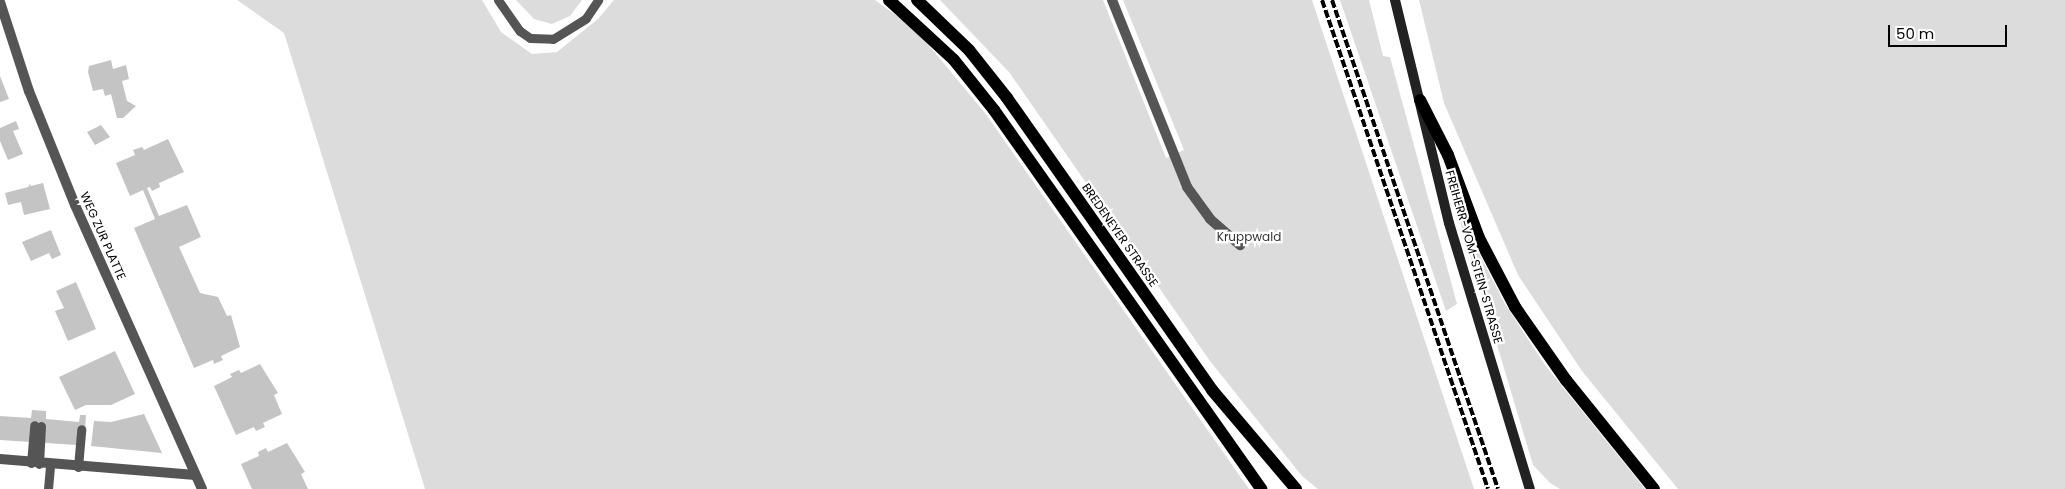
<!DOCTYPE html>
<style>
body{margin:0}
#map{position:relative;width:2065px;height:489px;overflow:hidden;background:#fff;font-family:Poppins,sans-serif}
div>[style]{position:absolute}
.green>*{inset:0;background:#dcdcdc}
.building>*{inset:0;background:#c4c4c4}
.service>*{height:9px;margin:-4.5px;padding:0 4.5px;transform-origin:4.5px;border-radius:4.5px;background:#555}
.minor>*{height:10px;margin:-5px;padding:0 5px;transform-origin:5px;border-radius:5px;background:#555}
.secondary>*{height:10px;margin:-5px;padding:0 5px;transform-origin:5px;border-radius:5px;background:#222}
.primary>*{height:12px;margin:-6px;padding:0 6px;transform-origin:6px;border-radius:6px;background:#000}
.rail>*{height:4px;margin-top:-2px;transform-origin:0;background:repeating-linear-gradient(90deg,#000 0 8px,transparent 0 10.5px)}
span{translate:-50% -50%;white-space:nowrap;text-align:center;line-height:1.15;-webkit-text-stroke:4.5px #fff;paint-order:stroke}
.street-label{font-size:12px;color:#000}
.park-label{font-size:12px;color:#333}
.scale{position:absolute;left:1888px;top:25px;width:119px;height:22px;box-sizing:border-box;border:2px solid #000;border-top:0;padding-left:6px;font-size:15px;line-height:18px;white-space:nowrap;color:#000;-webkit-text-stroke:4px #fff;paint-order:stroke}
</style>
<div id="map">
<div class="green">
<i style="clip-path:polygon(237px 0,482px 0,501px 32px,532px 54px,557px 52px,598px 19px,614px 0,875px 0,916px 30px,985px 113px,1249px 489px,425px 489px,284px 33px)"></i>
<i style="clip-path:polygon(516px 0,582px 0,570px 16px,552px 24px,534px 19px)"></i>
<i style="clip-path:polygon(940px 0,1103px 0,1166px 158px,1184px 150px,1123px 0,1312px 0,1474px 489px,1318px 489px,1302px 476px,1210px 361px,1009px 72px)"></i>
<i style="clip-path:polygon(1340px 0,1369px 0,1383px 56px,1390px 57px,1457px 304px,1446px 311px)"></i>
<i style="clip-path:polygon(1419px 0,2065px 0,2065px 489px,1678px 489px,1582px 371px,1518px 275px,1444px 103px)"></i>
<i style="clip-path:polygon(1456px 208px,1505px 304px,1545px 365px,1645px 489px,1560px 489px,1550px 483px,1533px 465px)"></i>
</div>
<div class="building">
<i style="clip-path:polygon(111px 60px,113px 69px,126px 65px,129px 79px,122px 81px,127px 101px,136px 106px,123px 118px,117px 118px,111px 94px,105px 96px,103px 89px,93px 91px,88px 72px,89px 66px)"></i>
<i style="clip-path:polygon(0 76px,9px 99px,0 102px)"></i>
<i style="clip-path:polygon(16px 121px,19px 129px,13px 131px,23px 154px,8px 160px,0 141px,0 128px)"></i>
<i style="clip-path:polygon(101px 125px,110px 137px,95px 145px,87px 132px)"></i>
<i style="clip-path:polygon(168px 139px,184px 172px,159px 183px,160px 187px,152px 191px,150px 187px,147px 188px,159px 216px,187px 205px,201px 237px,179px 247px,200px 293px,218px 297px,227px 316px,231px 315px,240px 347px,221px 356px,223px 360px,214px 364px,213px 360px,194px 368px,134px 228px,155px 219px,143px 190px,130px 196px,116px 163px,135px 155px,133px 150px,142px 147px,144px 150px)"></i>
<i style="clip-path:polygon(43px 183px,50px 209px,24px 215px,21px 202px,8px 205px,5px 193px,28px 187px,30px 184px,31px 186px)"></i>
<i style="clip-path:polygon(51px 230px,61px 255px,52px 259px,49px 253px,31px 261px,22px 242px)"></i>
<i style="clip-path:polygon(76px 282px,96px 329px,68px 341px,55px 311px,64px 308px,56px 291px)"></i>
<i style="clip-path:polygon(115px 351px,135px 394px,111px 405px,86px 405px,75px 410px,59px 377px)"></i>
<i style="clip-path:polygon(260px 364px,278px 393px,274px 395px,282px 414px,263px 423px,265px 427px,256px 431px,254px 427px,236px 435px,214px 386px,232px 377px,230px 374px,239px 370px,241px 373px)"></i>
<i style="clip-path:polygon(32px 410px,46px 411px,46px 419px,79px 422px,80px 415px,86px 415px,85px 429px,77px 445px,0 440px,0 416px,31px 418px)"></i>
<i style="clip-path:polygon(144px 414px,162px 453px,91px 446px,94px 421px,111px 422px)"></i>
<i style="clip-path:polygon(287px 443px,305px 472px,301px 474px,308px 489px,252px 489px,241px 464px,259px 456px,258px 452px,266px 448px,268px 452px)"></i>
</div>
<div class="service">
<i style="left:498px;top:0;width:38px;rotate:55deg"></i>
<i style="left:520px;top:31px;width:12px;rotate:35deg"></i>
<i style="left:530px;top:38px;width:23px;rotate:2deg"></i>
<i style="left:553px;top:39px;width:39px;rotate:-32deg"></i>
<i style="left:586px;top:18px;width:22px;rotate:-56deg"></i>
<i style="left:31px;top:463px;width:38px;rotate:-85deg"></i>
<i style="left:39px;top:464px;width:38px;rotate:-87deg"></i>
<i style="left:78px;top:467px;width:38px;rotate:-85deg"></i>
<i style="left:48px;top:489px;width:24px;rotate:-85deg"></i>
</div>
<div class="minor">
<i style="left:1112px;top:0;width:201px;rotate:68.1deg"></i>
<i style="left:1187px;top:187px;width:39px;rotate:54deg"></i>
<i style="left:1210px;top:219px;width:40px;rotate:41deg"></i>
<i style="left:0;top:2px;width:94px;rotate:72deg"></i>
<i style="left:29px;top:91px;width:123px;rotate:68deg"></i>
<i style="left:75px;top:205px;width:311px;rotate:65.9deg"></i>
<i style="left:0;top:459px;width:196px;rotate:4.7deg"></i>
</div>
<div class="secondary">
<i style="left:1395px;top:0;width:229px;rotate:76.4deg"></i>
<i style="left:1449px;top:223px;width:278px;rotate:73.1deg"></i>
</div>
<div class="primary">
<i style="left:889px;top:0;width:88px;rotate:42.7deg"></i>
<i style="left:954px;top:60px;width:64px;rotate:51.3deg"></i>
<i style="left:994px;top:110px;width:464px;rotate:54.8deg"></i>
<i style="left:917px;top:0;width:72px;rotate:43.9deg"></i>
<i style="left:969px;top:50px;width:61px;rotate:51.6deg"></i>
<i style="left:1007px;top:98px;width:357px;rotate:54.9deg"></i>
<i style="left:1212px;top:390px;width:130px;rotate:49.7deg"></i>
<i style="left:1420px;top:100px;width:62px;rotate:63deg"></i>
<i style="left:1448px;top:155px;width:89px;rotate:69.5deg"></i>
<i style="left:1479px;top:238px;width:78px;rotate:62.4deg"></i>
<i style="left:1515px;top:307px;width:89px;rotate:55.1deg"></i>
<i style="left:1566px;top:380px;width:140px;rotate:51.1deg"></i>
</div>
<div class="rail">
<i style="left:1322px;top:0;width:516px;rotate:71.25deg"></i>
<i style="left:1332px;top:0;width:516px;rotate:71.25deg"></i>
</div>
<div class="street-label">
<span style="left:1120px;top:235px;rotate:55deg">BREDENEYER STRASSE</span>
<span style="left:103px;top:236px;rotate:66deg">WEG ZUR PLATTE</span>
<span style="left:1474px;top:257px;rotate:74deg">FREIHERR-VOM-STEIN-STRASSE</span>
</div>
<div class="park-label">
<span style="left:1249px;top:237px">Kruppwald</span>
</div>
<div class="scale">50 m</div>
</div>
